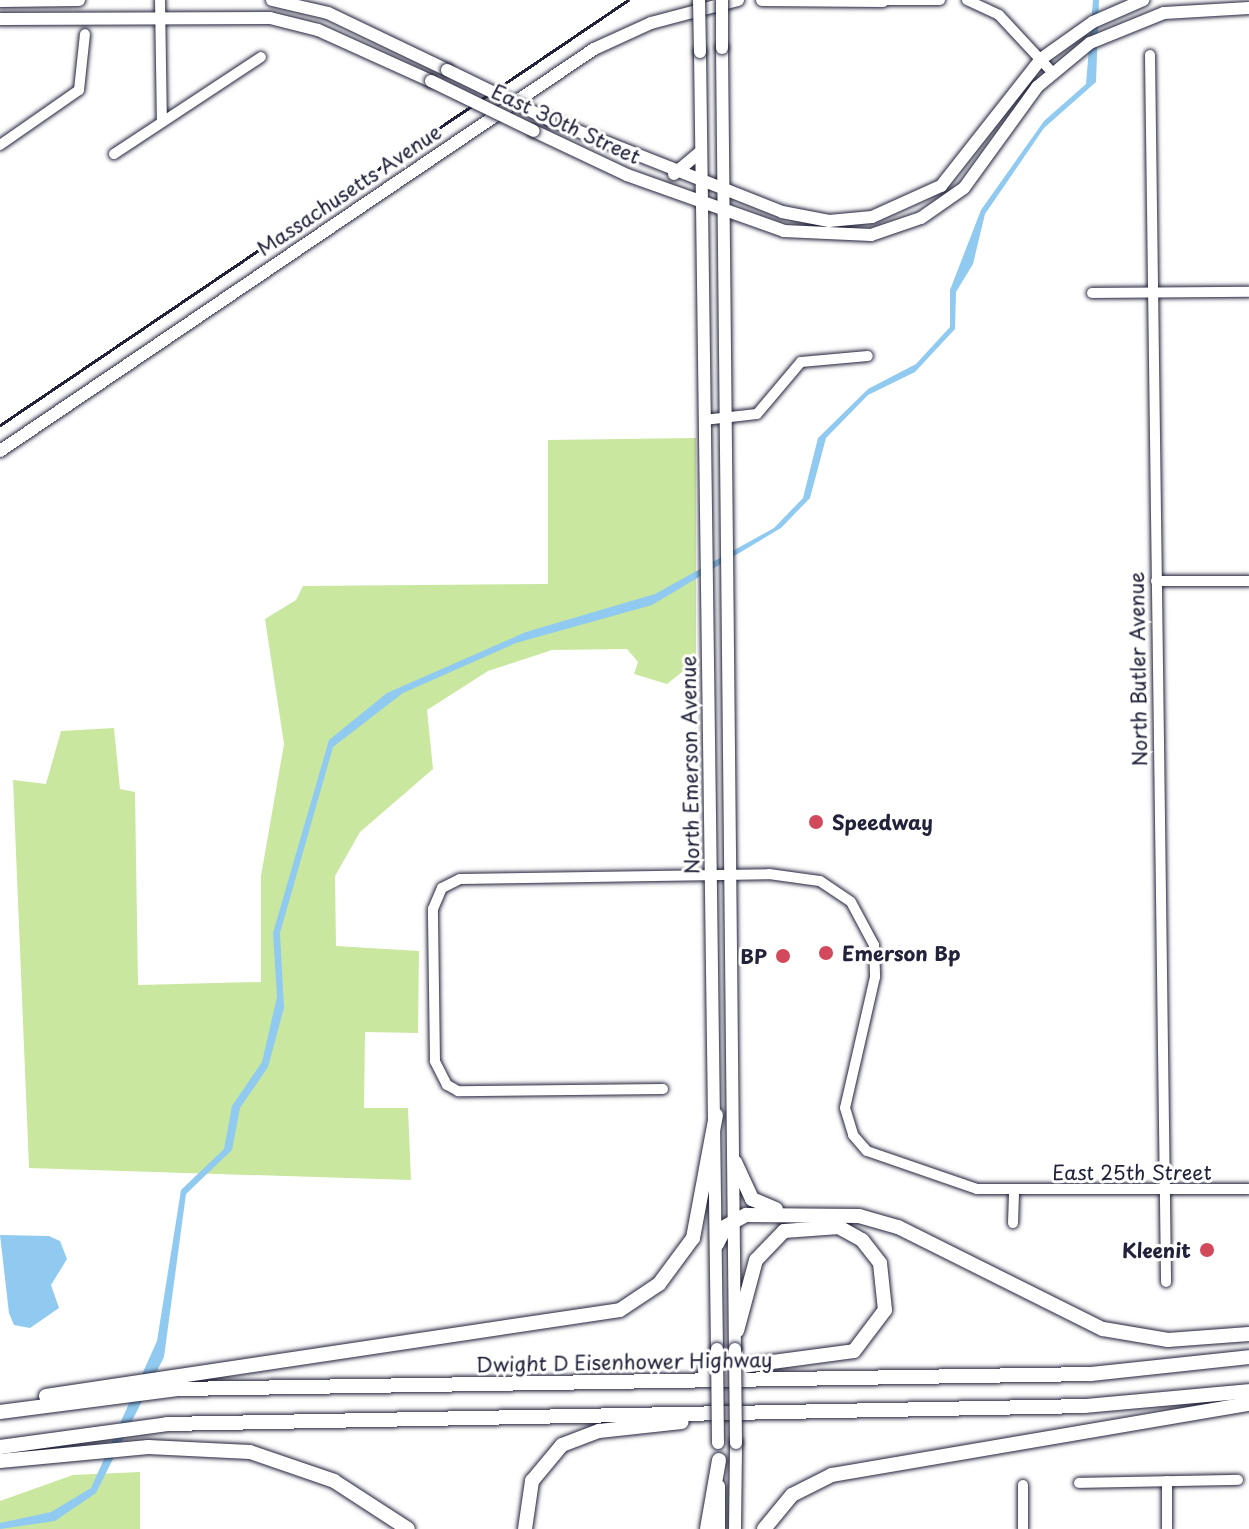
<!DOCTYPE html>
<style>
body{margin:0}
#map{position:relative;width:1249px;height:1529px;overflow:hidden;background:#fff;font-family:"Playpen Sans",sans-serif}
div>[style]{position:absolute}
.green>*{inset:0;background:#c9e79f}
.water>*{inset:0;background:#90caf0}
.roads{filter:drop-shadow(0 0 2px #22223b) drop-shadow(0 0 2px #22223b)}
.minor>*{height:10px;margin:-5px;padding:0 5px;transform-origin:5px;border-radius:5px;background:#fff}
.major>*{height:12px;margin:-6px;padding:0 6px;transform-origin:6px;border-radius:6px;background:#fff}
.highway>*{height:14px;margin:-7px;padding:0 7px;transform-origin:7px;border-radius:7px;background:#fff}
.rail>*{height:3px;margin:-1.5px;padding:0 1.5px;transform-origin:1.5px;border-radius:1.5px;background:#22223b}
.bridges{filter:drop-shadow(0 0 2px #22223b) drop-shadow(0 0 2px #22223b)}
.major-bridge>*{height:12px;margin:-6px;padding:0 6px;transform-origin:6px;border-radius:6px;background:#fff}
.dots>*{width:22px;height:22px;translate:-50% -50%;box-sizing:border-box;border:4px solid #fff;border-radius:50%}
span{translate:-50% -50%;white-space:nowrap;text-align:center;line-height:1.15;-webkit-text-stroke:6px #fff;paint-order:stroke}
.street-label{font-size:20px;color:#22223b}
.poi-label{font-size:20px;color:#22223b;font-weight:700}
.left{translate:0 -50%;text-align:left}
.right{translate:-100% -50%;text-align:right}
</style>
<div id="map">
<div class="green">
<i style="clip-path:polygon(696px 438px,696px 661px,667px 684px,634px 674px,638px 662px,627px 649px,552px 650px,488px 671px,427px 710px,433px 769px,360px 832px,335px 876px,336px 946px,419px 951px,418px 1033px,365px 1032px,364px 1108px,408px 1108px,411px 1180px,29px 1168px,13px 780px,46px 784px,61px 731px,114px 728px,120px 789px,135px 792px,138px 985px,261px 982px,261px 876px,284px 744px,265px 619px,296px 600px,303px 586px,548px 584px,548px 440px)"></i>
<i style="clip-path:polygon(140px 1472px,140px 1529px,0 1529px,0 1501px,73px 1475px)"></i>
</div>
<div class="water">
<i style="clip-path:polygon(1093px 0,1099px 0,1096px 82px,1044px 128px,985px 214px,973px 264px,956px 292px,955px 329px,915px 372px,868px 395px,826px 438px,810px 498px,781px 528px,652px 605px,516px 643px,403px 693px,333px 747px,280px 933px,284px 1008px,268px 1067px,240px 1108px,232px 1150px,186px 1194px,164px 1357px,96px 1493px,55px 1521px,0 1529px,0 1523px,51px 1512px,91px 1488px,157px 1341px,181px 1190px,224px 1149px,232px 1106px,262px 1062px,277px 997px,273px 933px,329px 740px,387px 693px,526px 632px,655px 594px,774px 528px,803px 498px,818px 438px,868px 389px,916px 364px,950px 327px,950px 290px,981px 210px,1044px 121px,1086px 84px)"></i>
<i style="clip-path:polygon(0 1235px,49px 1236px,60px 1241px,67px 1259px,51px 1285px,59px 1308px,30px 1328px,14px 1325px,9px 1313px)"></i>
</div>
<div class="roads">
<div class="minor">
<i style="left:160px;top:0;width:122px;rotate:89.1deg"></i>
<i style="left:878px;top:0;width:62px"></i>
<i style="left:967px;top:0;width:35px;rotate:25deg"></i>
<i style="left:999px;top:15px;width:78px;rotate:47.1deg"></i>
<i style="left:1150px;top:55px;width:1227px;rotate:89.25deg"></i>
<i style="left:0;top:145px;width:96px;rotate:-34.8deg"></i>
<i style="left:79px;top:90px;width:56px;rotate:-83.9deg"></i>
<i style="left:114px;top:154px;width:176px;rotate:-33.4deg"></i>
<i style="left:1092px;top:293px;width:157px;rotate:-0.4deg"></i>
<i style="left:704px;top:420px;width:53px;rotate:-6.5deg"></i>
<i style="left:757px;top:414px;width:68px;rotate:-49.8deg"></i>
<i style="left:801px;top:362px;width:67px;rotate:-5.1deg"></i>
<i style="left:1156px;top:581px;width:93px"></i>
<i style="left:663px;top:1089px;width:205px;rotate:179.4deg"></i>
<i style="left:458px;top:1091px;width:13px;rotate:-151deg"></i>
<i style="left:447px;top:1085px;width:27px;rotate:-117deg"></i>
<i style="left:435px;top:1061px;width:152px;rotate:-90.8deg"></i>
<i style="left:433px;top:909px;width:23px;rotate:-67deg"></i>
<i style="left:442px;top:888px;width:20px;rotate:-27deg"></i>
<i style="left:460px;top:879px;width:309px;rotate:-0.9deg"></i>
<i style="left:769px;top:874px;width:51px;rotate:7.8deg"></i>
<i style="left:820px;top:881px;width:37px;rotate:34deg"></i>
<i style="left:851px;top:902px;width:49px;rotate:61.9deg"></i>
<i style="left:874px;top:945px;width:32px;rotate:88deg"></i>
<i style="left:875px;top:977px;width:134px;rotate:102.9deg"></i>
<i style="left:845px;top:1108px;width:28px;rotate:73deg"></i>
<i style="left:853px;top:1135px;width:21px;rotate:49deg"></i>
<i style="left:867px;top:1151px;width:116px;rotate:19.1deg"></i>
<i style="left:977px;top:1189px;width:272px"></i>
<i style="left:1013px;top:1223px;width:32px;rotate:-88deg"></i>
<i style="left:1167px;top:1481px;width:48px;rotate:90deg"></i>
<i style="left:1079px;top:1483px;width:159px;rotate:-1.1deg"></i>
<i style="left:1023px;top:1529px;width:44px;rotate:-90deg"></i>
</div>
<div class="major">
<i style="left:272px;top:0;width:57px;rotate:13.1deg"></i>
<i style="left:328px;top:13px;width:132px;rotate:25.6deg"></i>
<i style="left:762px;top:0;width:121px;rotate:0.5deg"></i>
<i style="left:0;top:1px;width:79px;rotate:-0.7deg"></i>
<i style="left:0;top:19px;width:270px;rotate:-0.2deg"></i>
<i style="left:270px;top:18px;width:49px;rotate:14deg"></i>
<i style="left:318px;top:30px;width:124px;rotate:24.3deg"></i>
<i style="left:722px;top:48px;width:1301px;rotate:89.43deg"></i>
<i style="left:700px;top:52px;width:1297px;rotate:89.25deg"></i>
<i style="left:550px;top:120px;width:250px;rotate:21.6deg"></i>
<i style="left:782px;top:212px;width:48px;rotate:10.8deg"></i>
<i style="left:829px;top:221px;width:43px;rotate:-5.3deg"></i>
<i style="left:872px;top:217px;width:76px;rotate:-24.2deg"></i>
<i style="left:941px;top:186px;width:162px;rotate:-51.8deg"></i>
<i style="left:1041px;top:59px;width:64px;rotate:-35.4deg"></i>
<i style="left:1093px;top:22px;width:55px;rotate:-23.7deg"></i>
<i style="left:534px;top:131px;width:103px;rotate:25.3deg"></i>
<i style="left:627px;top:175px;width:167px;rotate:19.6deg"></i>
<i style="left:784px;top:231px;width:87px;rotate:2.6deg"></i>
<i style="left:871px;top:235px;width:53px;rotate:-18.8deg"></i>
<i style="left:921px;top:218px;width:52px;rotate:-34.9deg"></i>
<i style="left:964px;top:188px;width:125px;rotate:-54.1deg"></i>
<i style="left:1037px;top:87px;width:69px;rotate:-39.7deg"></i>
<i style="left:1090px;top:43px;width:80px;rotate:-22.1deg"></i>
<i style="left:1164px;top:13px;width:85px;rotate:-3.4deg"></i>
<i style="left:674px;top:174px;width:35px;rotate:-40deg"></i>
<i style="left:0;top:451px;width:717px;rotate:-34.09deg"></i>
<i style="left:594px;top:49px;width:63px;rotate:-24.5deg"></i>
<i style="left:651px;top:23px;width:90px;rotate:-14.8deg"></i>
<i style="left:719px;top:1486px;width:43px;rotate:90deg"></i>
<i style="left:735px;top:1529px;width:86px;rotate:-89.3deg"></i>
</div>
<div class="highway">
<i style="left:735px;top:1162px;width:41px;rotate:65.3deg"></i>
<i style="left:752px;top:1199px;width:26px;rotate:23deg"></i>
<i style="left:717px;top:1244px;width:20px;rotate:-63deg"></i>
<i style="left:726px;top:1226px;width:23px;rotate:-29deg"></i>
<i style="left:746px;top:1215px;width:113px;rotate:0.5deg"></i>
<i style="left:859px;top:1216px;width:41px;rotate:15.8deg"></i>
<i style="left:898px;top:1227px;width:229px;rotate:26.5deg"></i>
<i style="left:1103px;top:1329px;width:66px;rotate:9.6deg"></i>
<i style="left:1168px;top:1340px;width:81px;rotate:-4.2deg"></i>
<i style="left:705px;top:1371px;width:150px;rotate:-7.6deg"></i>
<i style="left:854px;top:1351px;width:51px;rotate:-52.9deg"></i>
<i style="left:885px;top:1310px;width:47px;rotate:-96.1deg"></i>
<i style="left:880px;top:1263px;width:29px;rotate:-128deg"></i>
<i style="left:862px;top:1240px;width:26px;rotate:-151deg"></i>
<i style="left:839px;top:1227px;width:55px;rotate:175.8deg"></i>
<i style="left:784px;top:1231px;width:40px;rotate:134deg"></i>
<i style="left:756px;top:1260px;width:73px;rotate:105deg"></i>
<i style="left:46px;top:1396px;width:580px;rotate:-8.52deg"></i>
<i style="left:620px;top:1310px;width:47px;rotate:-33.7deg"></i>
<i style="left:659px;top:1284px;width:57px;rotate:-53.5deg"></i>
<i style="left:693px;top:1238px;width:125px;rotate:-79.4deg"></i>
<i style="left:0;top:1412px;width:179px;rotate:-7.4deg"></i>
<i style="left:178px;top:1389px;width:913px;rotate:-0.94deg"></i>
<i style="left:1091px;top:1374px;width:159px;rotate:-6.1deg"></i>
<i style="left:0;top:1447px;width:169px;rotate:-7.8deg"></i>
<i style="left:167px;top:1424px;width:918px;rotate:-1.12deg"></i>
<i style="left:1085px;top:1406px;width:165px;rotate:-5.2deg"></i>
<i style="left:0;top:1461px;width:149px;rotate:-5.4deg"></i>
<i style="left:148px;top:1447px;width:102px;rotate:2.8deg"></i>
<i style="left:250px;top:1452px;width:89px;rotate:19deg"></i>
<i style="left:334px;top:1481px;width:88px;rotate:33deg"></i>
<i style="left:525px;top:1529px;width:49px;rotate:-81.7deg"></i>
<i style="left:532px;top:1481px;width:47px;rotate:-50.2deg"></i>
<i style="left:562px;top:1445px;width:40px;rotate:-21deg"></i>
<i style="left:599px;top:1431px;width:83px;rotate:-6.2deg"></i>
<i style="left:707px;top:1529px;width:70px;rotate:-80.1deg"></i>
<i style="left:764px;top:1529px;width:44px;rotate:-50.5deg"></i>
<i style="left:792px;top:1495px;width:45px;rotate:-26.6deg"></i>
<i style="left:832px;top:1475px;width:423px;rotate:-9.7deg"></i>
</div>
</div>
<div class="rail">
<i style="left:0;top:425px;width:758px;rotate:-34.09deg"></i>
</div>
<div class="bridges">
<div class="major-bridge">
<i style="left:699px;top:0;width:52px;rotate:88.9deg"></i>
<i style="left:722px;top:0;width:48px;rotate:90deg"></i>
<i style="left:447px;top:70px;width:114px;rotate:25.9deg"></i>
<i style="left:431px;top:81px;width:114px;rotate:25.9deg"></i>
<i style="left:717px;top:1349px;width:94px;rotate:89.4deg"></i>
<i style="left:735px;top:1349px;width:94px;rotate:89.4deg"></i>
</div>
</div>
<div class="dots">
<i style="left:816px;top:822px;background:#d1495b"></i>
<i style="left:826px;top:953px;background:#d1495b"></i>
<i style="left:783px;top:956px;background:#d1495b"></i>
<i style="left:1207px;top:1250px;background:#d1495b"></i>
</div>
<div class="street-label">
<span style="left:566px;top:124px;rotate:25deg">East 30th Street</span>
<span style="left:349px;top:190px;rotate:-34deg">Massachusetts Avenue</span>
<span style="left:1138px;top:669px;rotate:-91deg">North Butler Avenue</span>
<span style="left:690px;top:765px;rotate:-91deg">North Emerson Avenue</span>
<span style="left:1132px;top:1172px">East 25th Street</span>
<span style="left:624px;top:1362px;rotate:-1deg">Dwight D Eisenhower Highway</span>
</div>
<div class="poi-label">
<span class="left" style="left:832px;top:822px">Speedway</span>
<span class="left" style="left:842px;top:953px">Emerson Bp</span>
<span class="right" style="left:767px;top:956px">BP</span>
<span class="right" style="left:1191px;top:1250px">Kleenit</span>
</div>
</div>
